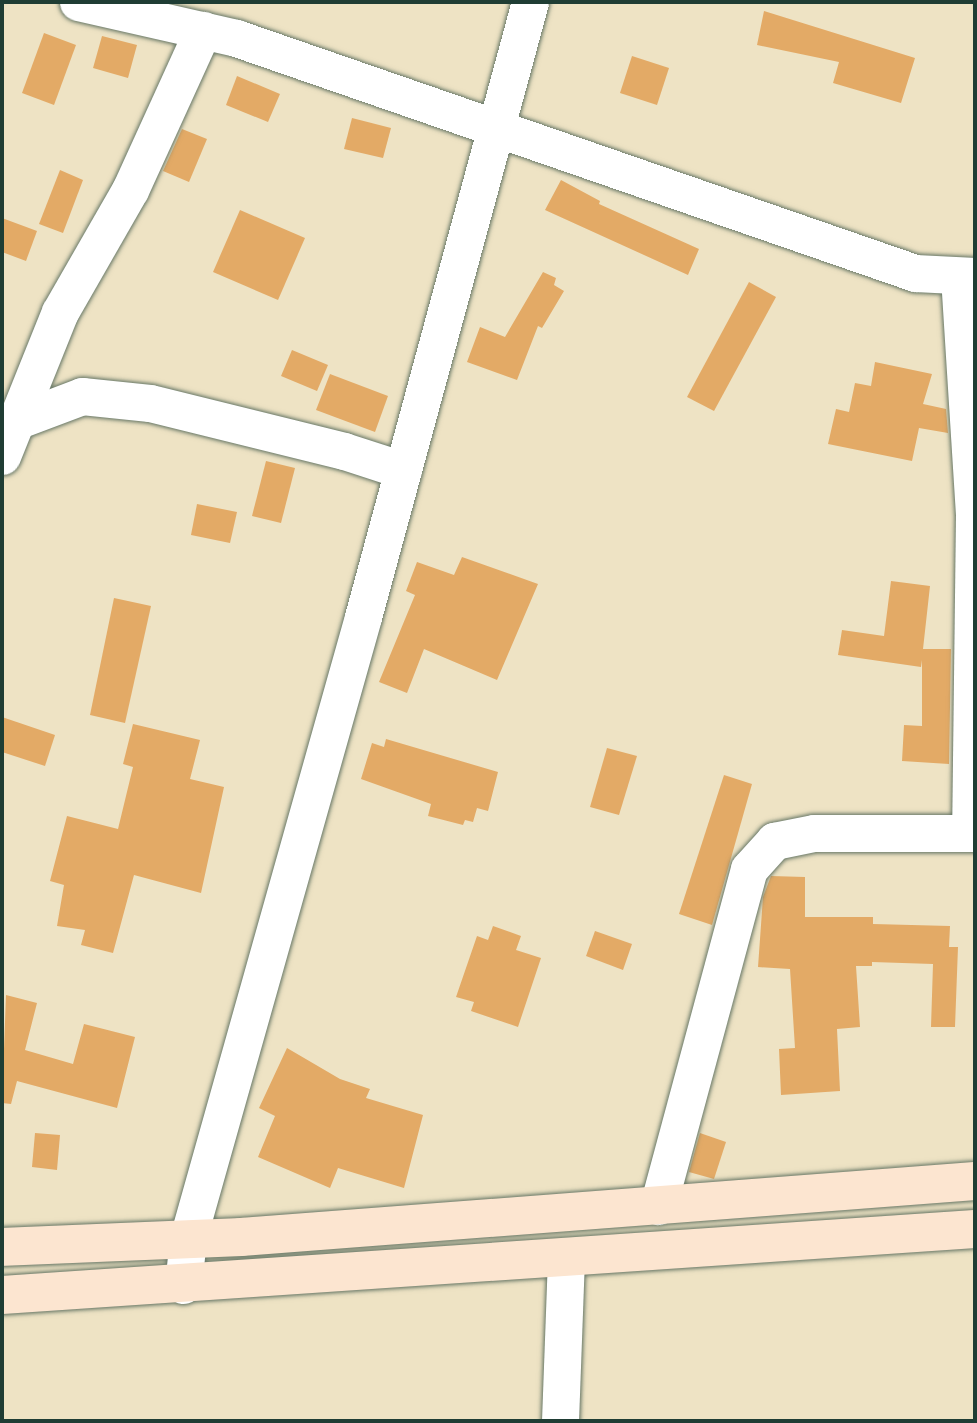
<!DOCTYPE html>
<style>
body{margin:0}
#map{position:relative;width:977px;height:1423px;overflow:hidden;background:#eee3c4;font-family:Cardo,serif}
div>[style]{position:absolute}
.building>*{inset:0;background:#e3aa66}
.roads{filter:drop-shadow(0 0 2px #677766) drop-shadow(0 0 2px #677766)}
.street>*{height:37px;margin:-18.5px;padding:0 18.5px;transform-origin:18.5px;border-radius:18.5px;background:#fff}
.secondary>*{height:38px;margin:-19px;padding:0 19px;transform-origin:19px;border-radius:19px;background:#fce5d0}
span{translate:-50% -50%;white-space:nowrap;text-align:center;line-height:1.15;-webkit-text-stroke:5px #fdfcf7;paint-order:stroke}
.frame{position:absolute;inset:0;border:4px solid #1f3d34;pointer-events:none}
</style>
<div id="map">
<div class="building">
<i style="clip-path:polygon(764px 11px,915px 58px,901px 103px,833px 83px,839px 62px,757px 45px)"></i>
<i style="clip-path:polygon(44px 33px,76px 45px,54px 105px,22px 93px)"></i>
<i style="clip-path:polygon(102px 36px,137px 45px,128px 78px,93px 68px)"></i>
<i style="clip-path:polygon(632px 56px,669px 68px,657px 105px,620px 93px)"></i>
<i style="clip-path:polygon(237px 76px,280px 94px,268px 122px,226px 105px)"></i>
<i style="clip-path:polygon(352px 118px,391px 128px,383px 158px,344px 149px)"></i>
<i style="clip-path:polygon(182px 129px,207px 139px,189px 182px,163px 171px)"></i>
<i style="clip-path:polygon(60px 170px,83px 180px,63px 233px,39px 224px)"></i>
<i style="clip-path:polygon(561px 180px,600px 201px,599px 204px,699px 249px,688px 275px,545px 210px)"></i>
<i style="clip-path:polygon(240px 210px,305px 238px,278px 300px,213px 272px)"></i>
<i style="clip-path:polygon(2px 218px,37px 231px,26px 261px,2px 252px)"></i>
<i style="clip-path:polygon(543px 272px,556px 278px,554px 285px,564px 291px,542px 328px,538px 326px,517px 380px,467px 362px,480px 327px,505px 337px)"></i>
<i style="clip-path:polygon(749px 282px,776px 297px,714px 411px,687px 397px)"></i>
<i style="clip-path:polygon(292px 350px,328px 365px,317px 391px,281px 376px)"></i>
<i style="clip-path:polygon(875px 362px,932px 374px,923px 404px,946px 409px,948px 433px,919px 428px,912px 461px,828px 444px,836px 409px,849px 412px,855px 383px,871px 386px)"></i>
<i style="clip-path:polygon(330px 374px,388px 396px,375px 432px,316px 410px)"></i>
<i style="clip-path:polygon(266px 461px,295px 468px,281px 523px,252px 516px)"></i>
<i style="clip-path:polygon(197px 504px,237px 512px,230px 543px,191px 535px)"></i>
<i style="clip-path:polygon(462px 557px,538px 584px,497px 680px,424px 649px,407px 693px,379px 682px,415px 595px,406px 591px,417px 562px,454px 575px)"></i>
<i style="clip-path:polygon(891px 581px,930px 586px,923px 649px,951px 649px,949px 764px,902px 761px,904px 725px,922px 726px,922px 660px,921px 667px,838px 655px,842px 630px,884px 636px)"></i>
<i style="clip-path:polygon(114px 598px,151px 606px,125px 723px,90px 715px)"></i>
<i style="clip-path:polygon(2px 717px,55px 735px,45px 766px,2px 752px)"></i>
<i style="clip-path:polygon(133px 724px,200px 740px,190px 779px,224px 787px,201px 893px,134px 875px,113px 953px,81px 945px,85px 930px,57px 926px,64px 885px,50px 881px,67px 816px,118px 829px,133px 767px,123px 764px)"></i>
<i style="clip-path:polygon(386px 739px,498px 772px,488px 811px,477px 808px,473px 822px,465px 820px,463px 825px,428px 816px,431px 804px,361px 779px,372px 743px,384px 747px)"></i>
<i style="clip-path:polygon(607px 748px,637px 756px,619px 815px,590px 807px)"></i>
<i style="clip-path:polygon(724px 775px,752px 784px,712px 925px,679px 914px)"></i>
<i style="clip-path:polygon(771px 876px,805px 877px,805px 917px,873px 917px,873px 924px,950px 926px,949px 947px,958px 947px,955px 1027px,931px 1027px,933px 964px,872px 962px,872px 966px,856px 966px,860px 1027px,837px 1029px,840px 1091px,781px 1095px,779px 1049px,795px 1048px,790px 969px,758px 967px,763px 897px)"></i>
<i style="clip-path:polygon(493px 926px,521px 936px,516px 950px,541px 958px,518px 1027px,471px 1011px,474px 1002px,456px 997px,477px 936px,488px 940px)"></i>
<i style="clip-path:polygon(595px 931px,632px 944px,623px 970px,586px 956px)"></i>
<i style="clip-path:polygon(6px 995px,37px 1003px,25px 1050px,73px 1064px,84px 1024px,135px 1037px,117px 1108px,17px 1081px,11px 1104px,2px 1103px)"></i>
<i style="clip-path:polygon(287px 1048px,340px 1079px,370px 1089px,366px 1098px,423px 1115px,404px 1188px,338px 1168px,330px 1188px,258px 1157px,275px 1116px,259px 1108px)"></i>
<i style="clip-path:polygon(35px 1133px,60px 1135px,57px 1170px,32px 1167px)"></i>
<i style="clip-path:polygon(700px 1133px,726px 1142px,714px 1179px,689px 1172px)"></i>
</div>
<div class="roads">
<div class="street">
<i style="left:78px;top:2px;width:162px;rotate:12.8deg"></i>
<i style="left:236px;top:38px;width:719px;rotate:19.09deg"></i>
<i style="left:915px;top:273px;width:60px;rotate:2.9deg"></i>
<i style="left:959px;top:276px;width:238px;rotate:86.4deg"></i>
<i style="left:974px;top:514px;width:319px;rotate:90.7deg"></i>
<i style="left:16px;top:421px;width:71px;rotate:-20.7deg"></i>
<i style="left:82px;top:396px;width:68px;rotate:5.9deg"></i>
<i style="left:150px;top:403px;width:200px;rotate:13.9deg"></i>
<i style="left:344px;top:451px;width:62px;rotate:17.9deg"></i>
<i style="left:2px;top:456px;width:155px;rotate:-68.1deg"></i>
<i style="left:60px;top:312px;width:141px;rotate:-60.2deg"></i>
<i style="left:130px;top:190px;width:176px;rotate:-65.5deg"></i>
<i style="left:658px;top:1206px;width:349px;rotate:-74.9deg"></i>
<i style="left:749px;top:869px;width:38px;rotate:-48deg"></i>
<i style="left:774px;top:841px;width:41px;rotate:-11.3deg"></i>
<i style="left:814px;top:833px;width:161px"></i>
<i style="left:183px;top:1285px;width:47px;rotate:-83.9deg"></i>
<i style="left:188px;top:1238px;width:645px;rotate:-74.26deg"></i>
<i style="left:363px;top:617px;width:637px;rotate:-74.81deg"></i>
<i style="left:560px;top:1421px;width:165px;rotate:-87.9deg"></i>
</div>
<div class="secondary">
<i style="left:2px;top:1247px;width:239px;rotate:-2.4deg"></i>
<i style="left:241px;top:1237px;width:736px;rotate:-4.36deg"></i>
<i style="left:2px;top:1295px;width:975px;rotate:-3.88deg"></i>
</div>
</div>
<div class="frame"></div>
</div>
